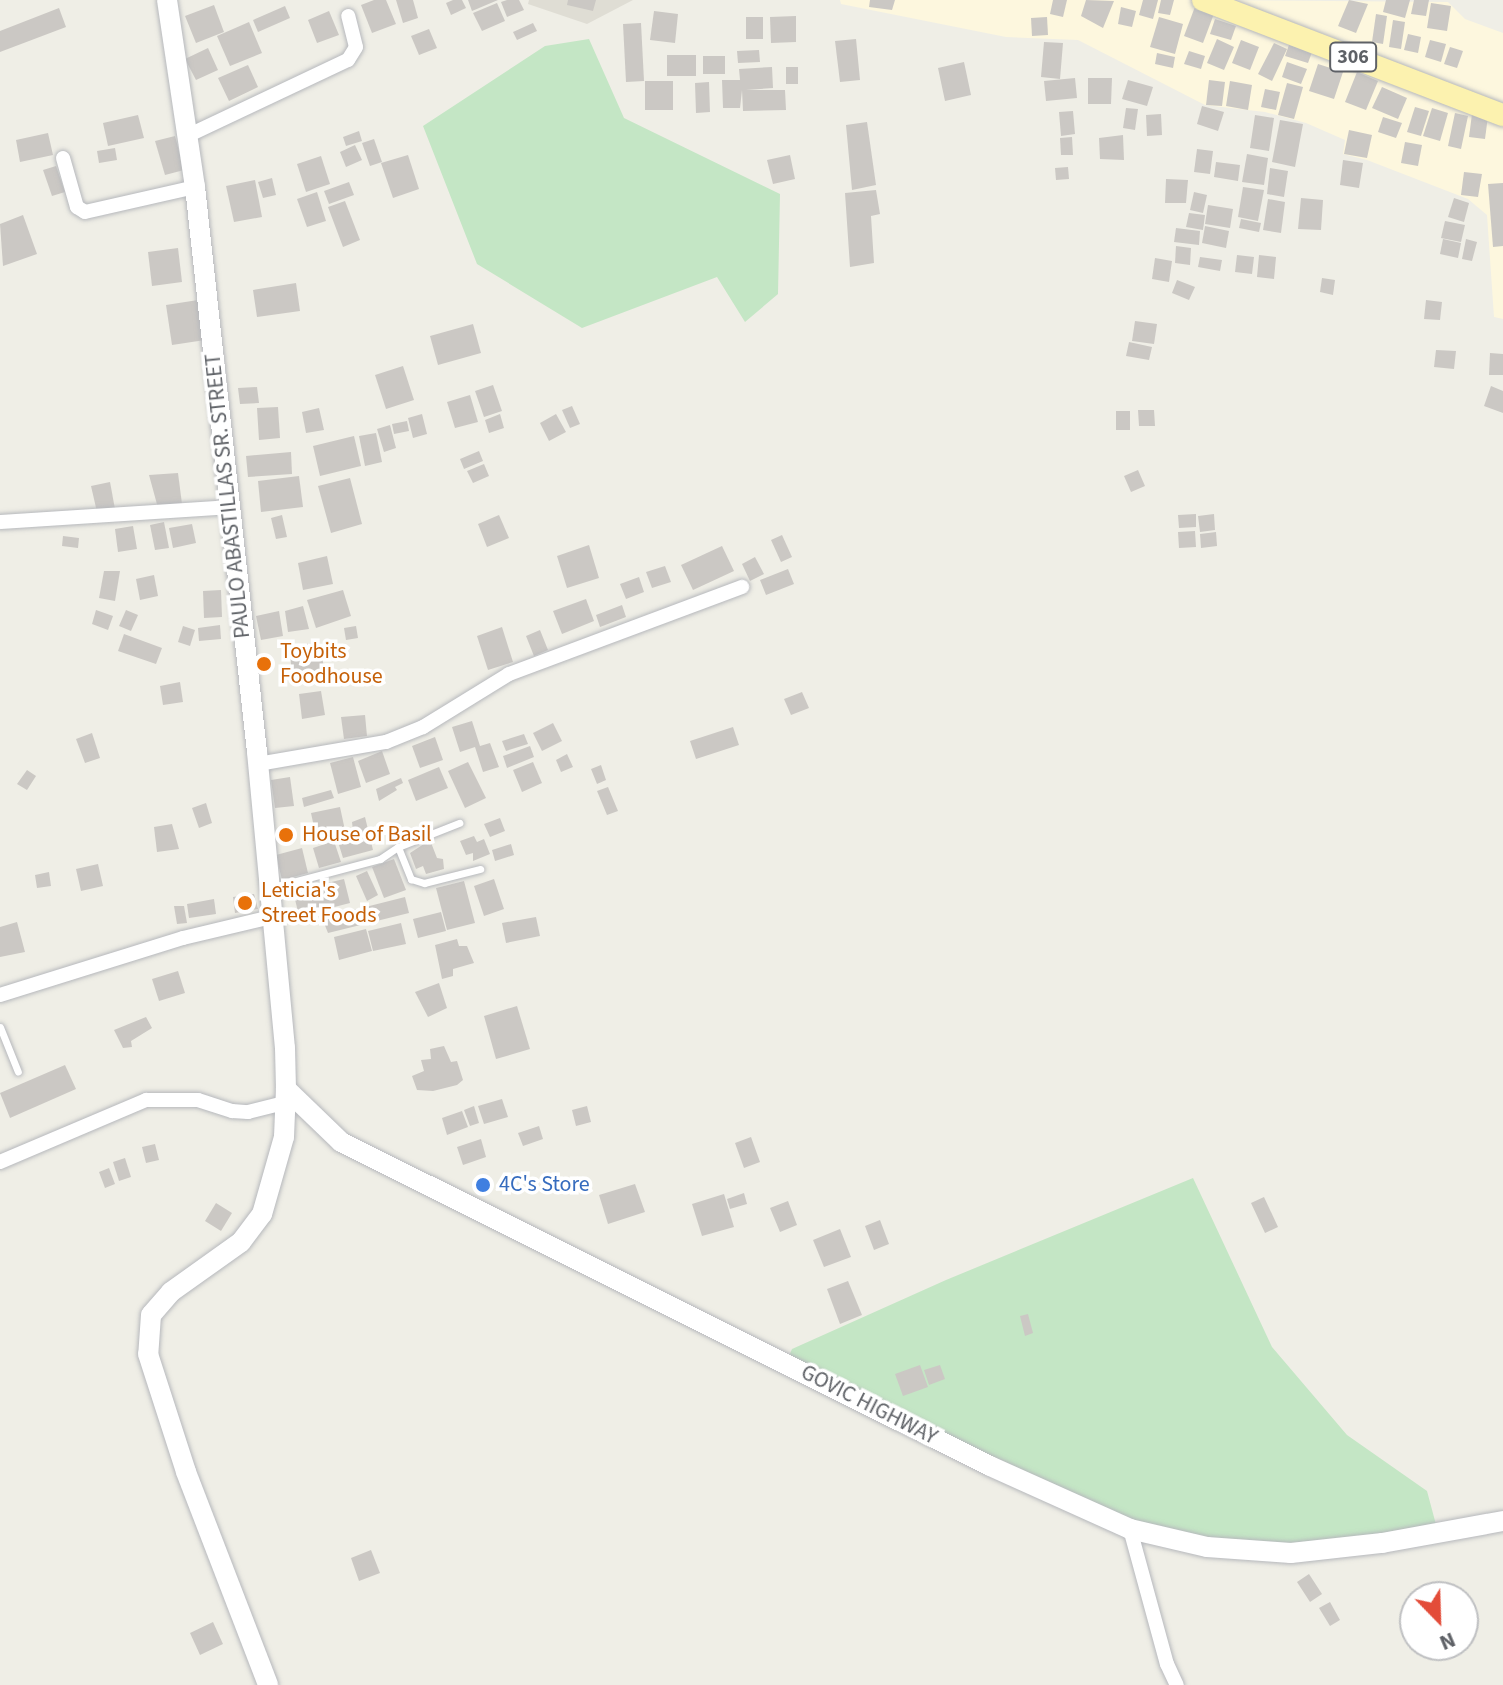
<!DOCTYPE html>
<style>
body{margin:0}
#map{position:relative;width:1503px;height:1685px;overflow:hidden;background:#efeee6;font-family:"Source Sans 3",sans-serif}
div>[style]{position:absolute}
.commercial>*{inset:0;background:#fdf7de}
.education>*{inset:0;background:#dfddd4}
.green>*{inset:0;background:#c4e6c5}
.building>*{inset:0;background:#cbc8c4}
.roads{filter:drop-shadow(0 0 2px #b6b8bc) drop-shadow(0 0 2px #b6b8bc)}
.lane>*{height:7px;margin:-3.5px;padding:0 3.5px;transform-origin:3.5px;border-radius:3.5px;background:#fff}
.street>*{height:14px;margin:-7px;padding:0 7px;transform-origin:7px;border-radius:7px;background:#fff}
.secondary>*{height:20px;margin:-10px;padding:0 10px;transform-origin:10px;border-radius:10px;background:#fff}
.primary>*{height:22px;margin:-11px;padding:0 11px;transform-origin:11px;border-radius:11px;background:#fcf2af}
.dots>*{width:22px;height:22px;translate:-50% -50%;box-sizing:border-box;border:4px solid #fff;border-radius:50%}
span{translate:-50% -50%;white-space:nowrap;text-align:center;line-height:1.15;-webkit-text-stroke:7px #fff;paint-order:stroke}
.shield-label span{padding:2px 6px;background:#fff;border:2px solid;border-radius:6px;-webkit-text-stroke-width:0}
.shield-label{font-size:20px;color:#5e6166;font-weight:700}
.street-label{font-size:22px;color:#5e6166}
.food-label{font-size:22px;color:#c56008}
.left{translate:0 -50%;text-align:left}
.shop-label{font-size:22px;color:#366cbe}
.north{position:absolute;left:1399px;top:1581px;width:80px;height:80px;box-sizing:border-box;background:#fff;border:2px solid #bfc0c2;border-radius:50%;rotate:157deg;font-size:22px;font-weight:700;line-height:32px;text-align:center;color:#5e6166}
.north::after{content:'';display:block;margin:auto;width:28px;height:36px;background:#e34c39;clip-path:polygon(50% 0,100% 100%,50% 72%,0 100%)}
</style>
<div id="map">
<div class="commercial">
<i style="clip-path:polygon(840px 0,1201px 0,1503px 115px,1503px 319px,1494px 317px,1487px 215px,1468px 199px,1367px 160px,1343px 154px,1345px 140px,1306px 123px,1265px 112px,1205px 105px,1078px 40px,1006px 37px,841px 4px)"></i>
<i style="clip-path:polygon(1206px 0,1448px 2px,1465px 19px,1503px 33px,1503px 113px)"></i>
</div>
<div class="education">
<i style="clip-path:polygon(529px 0,633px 0,587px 24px,528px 4px)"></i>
</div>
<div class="green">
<i style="clip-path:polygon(589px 39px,624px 118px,780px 194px,778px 294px,745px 322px,717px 277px,582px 328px,477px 264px,423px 126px,545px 46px)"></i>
<i style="clip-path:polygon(1193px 1178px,1272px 1347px,1347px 1435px,1427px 1491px,1438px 1532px,1337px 1549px,1182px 1542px,786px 1363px,792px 1349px,946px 1280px)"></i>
</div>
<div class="building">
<i style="clip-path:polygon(374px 0,386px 0,396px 24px,372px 33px,361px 5px)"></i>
<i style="clip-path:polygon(396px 0,413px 0,418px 18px,403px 23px)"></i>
<i style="clip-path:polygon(453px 0,462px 0,466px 8px,451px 15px,446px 3px)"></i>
<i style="clip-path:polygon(468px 0,498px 0,472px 11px)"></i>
<i style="clip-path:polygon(507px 0,519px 0,524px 10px,507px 17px,501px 2px)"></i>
<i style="clip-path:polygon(568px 0,596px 0,593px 11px,567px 5px)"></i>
<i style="clip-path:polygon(870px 0,895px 0,892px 10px,869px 7px)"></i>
<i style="clip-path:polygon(1053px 0,1067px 0,1063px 17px,1050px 14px)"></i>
<i style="clip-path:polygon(1086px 0,1114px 1px,1103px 28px,1081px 16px)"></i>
<i style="clip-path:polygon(1143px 0,1158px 0,1153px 19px,1139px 15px)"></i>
<i style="clip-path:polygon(1161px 0,1174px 0,1170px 15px,1158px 13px)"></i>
<i style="clip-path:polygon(1349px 0,1368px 4px,1356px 33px,1338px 26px)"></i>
<i style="clip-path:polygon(1386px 0,1410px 0,1405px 18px,1383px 12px)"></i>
<i style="clip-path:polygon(1414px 0,1429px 0,1426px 16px,1411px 14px)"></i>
<i style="clip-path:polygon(497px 3px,505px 21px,482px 31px,473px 13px)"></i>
<i style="clip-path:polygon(1431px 3px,1451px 6px,1447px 31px,1427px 28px)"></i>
<i style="clip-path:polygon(1196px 4px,1215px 11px,1203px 43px,1184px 36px)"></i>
<i style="clip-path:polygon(214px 5px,224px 32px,196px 43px,185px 16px)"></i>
<i style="clip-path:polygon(285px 6px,290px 18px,258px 32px,253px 20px)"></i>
<i style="clip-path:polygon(1121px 7px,1136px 11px,1132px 27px,1118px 24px)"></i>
<i style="clip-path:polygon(59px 8px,66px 27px,0 52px,0 31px)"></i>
<i style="clip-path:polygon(329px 11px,339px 35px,317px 43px,308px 20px)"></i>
<i style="clip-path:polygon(654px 11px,678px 14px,675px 43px,650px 40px)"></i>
<i style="clip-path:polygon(1376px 14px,1387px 16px,1383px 44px,1372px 42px)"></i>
<i style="clip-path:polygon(796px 16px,796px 42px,771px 43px,770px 17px)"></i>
<i style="clip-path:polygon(746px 17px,763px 17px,763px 39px,746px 39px)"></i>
<i style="clip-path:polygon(1047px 17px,1048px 35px,1032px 36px,1031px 18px)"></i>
<i style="clip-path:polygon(1159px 17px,1183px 24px,1175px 54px,1150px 47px)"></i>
<i style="clip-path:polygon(1215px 19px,1236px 26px,1231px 40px,1210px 34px)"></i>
<i style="clip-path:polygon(1393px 20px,1405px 22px,1401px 49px,1389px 47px)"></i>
<i style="clip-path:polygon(249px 22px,262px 53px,230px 66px,217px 36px)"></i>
<i style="clip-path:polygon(533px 23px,537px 31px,517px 40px,513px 32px)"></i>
<i style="clip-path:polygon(641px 23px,644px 81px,626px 82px,623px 24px)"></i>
<i style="clip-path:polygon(429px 29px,437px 48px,419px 55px,411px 36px)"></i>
<i style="clip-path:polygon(1408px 34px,1421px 37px,1418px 53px,1404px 50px)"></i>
<i style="clip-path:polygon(856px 39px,860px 80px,840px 82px,835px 41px)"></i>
<i style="clip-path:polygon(1217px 39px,1234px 47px,1224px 70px,1207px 63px)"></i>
<i style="clip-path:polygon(1241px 40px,1259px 47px,1250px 70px,1232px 63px)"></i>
<i style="clip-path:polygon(1430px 40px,1446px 44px,1441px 62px,1425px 57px)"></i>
<i style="clip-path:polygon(1044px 42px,1063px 43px,1060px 79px,1041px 77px)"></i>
<i style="clip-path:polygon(1274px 43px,1287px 49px,1272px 81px,1258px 74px)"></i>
<i style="clip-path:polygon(1289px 45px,1312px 52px,1308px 63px,1285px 56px)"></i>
<i style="clip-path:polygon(1450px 47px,1463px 51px,1457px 68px,1444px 64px)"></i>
<i style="clip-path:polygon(208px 48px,218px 70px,196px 80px,185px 59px)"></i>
<i style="clip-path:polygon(759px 50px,760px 62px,738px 63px,737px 51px)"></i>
<i style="clip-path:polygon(1189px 51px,1205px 56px,1201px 69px,1184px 64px)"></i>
<i style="clip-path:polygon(1157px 53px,1175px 57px,1173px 68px,1155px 64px)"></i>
<i style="clip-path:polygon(667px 55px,696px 55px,696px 76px,667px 76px)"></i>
<i style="clip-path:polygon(703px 56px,725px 56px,725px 74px,703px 74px)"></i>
<i style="clip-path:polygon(964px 62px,971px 95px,945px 101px,938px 68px)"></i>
<i style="clip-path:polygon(1287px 62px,1307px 69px,1301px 84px,1282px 77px)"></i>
<i style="clip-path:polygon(1318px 64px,1343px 72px,1334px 99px,1309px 91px)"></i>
<i style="clip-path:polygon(248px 65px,258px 87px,229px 101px,218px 78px)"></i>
<i style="clip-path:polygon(772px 67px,773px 88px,746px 90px,785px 90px,786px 110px,743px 111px,742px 90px,740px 108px,723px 108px,722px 80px,740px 80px,739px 69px)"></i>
<i style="clip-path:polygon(786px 67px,798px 67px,798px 84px,786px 84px)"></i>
<i style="clip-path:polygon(1357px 72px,1378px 81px,1366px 110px,1345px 102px)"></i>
<i style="clip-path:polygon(1075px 78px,1077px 98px,1046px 101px,1044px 81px)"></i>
<i style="clip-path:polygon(1088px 78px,1112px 78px,1111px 104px,1088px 104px)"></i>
<i style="clip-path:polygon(1128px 80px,1153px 87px,1147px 106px,1122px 99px)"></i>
<i style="clip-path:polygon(1209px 80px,1225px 82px,1222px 106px,1206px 105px)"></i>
<i style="clip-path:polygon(645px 81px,673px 81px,673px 110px,645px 110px)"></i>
<i style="clip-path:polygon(1230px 81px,1252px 85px,1248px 110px,1226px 106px)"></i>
<i style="clip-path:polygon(709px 82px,710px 112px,696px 113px,695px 83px)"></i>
<i style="clip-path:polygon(1287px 83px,1303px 87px,1294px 119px,1278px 115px)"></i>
<i style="clip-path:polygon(1382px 87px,1407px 98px,1398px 119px,1372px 108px)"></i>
<i style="clip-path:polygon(1265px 89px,1280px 92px,1276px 110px,1261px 107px)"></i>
<i style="clip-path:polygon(1202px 106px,1224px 112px,1218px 131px,1197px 124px)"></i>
<i style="clip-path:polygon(1415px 107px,1429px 111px,1421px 136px,1407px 132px)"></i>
<i style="clip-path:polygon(1126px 108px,1138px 109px,1135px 130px,1123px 128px)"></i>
<i style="clip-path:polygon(1432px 108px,1448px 113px,1440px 141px,1423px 136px)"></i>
<i style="clip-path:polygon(1073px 111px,1075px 134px,1061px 136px,1059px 112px)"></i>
<i style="clip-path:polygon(1455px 113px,1468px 116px,1461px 149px,1448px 146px)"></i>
<i style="clip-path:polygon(1161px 114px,1162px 135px,1147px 136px,1146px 115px)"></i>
<i style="clip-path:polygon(1472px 114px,1488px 116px,1485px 139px,1469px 137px)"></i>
<i style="clip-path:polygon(138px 115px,144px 138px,108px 146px,103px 123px)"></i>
<i style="clip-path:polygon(1255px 115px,1274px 118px,1269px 151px,1250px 148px)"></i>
<i style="clip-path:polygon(1383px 117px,1402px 123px,1396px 138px,1378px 132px)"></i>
<i style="clip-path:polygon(1280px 120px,1303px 124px,1295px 167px,1272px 162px)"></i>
<i style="clip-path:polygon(867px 122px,876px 185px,852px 190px,846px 125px)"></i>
<i style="clip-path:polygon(1349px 130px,1372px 135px,1367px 158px,1344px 154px)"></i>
<i style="clip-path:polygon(359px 131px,362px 141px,346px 146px,343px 137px)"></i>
<i style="clip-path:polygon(48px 133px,53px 155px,20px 162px,16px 140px)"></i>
<i style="clip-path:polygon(1123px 135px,1124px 160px,1100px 159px,1099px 138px)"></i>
<i style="clip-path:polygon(175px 136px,184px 170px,165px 175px,155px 141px)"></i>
<i style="clip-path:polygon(1072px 137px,1073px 155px,1061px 155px,1060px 138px)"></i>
<i style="clip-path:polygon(374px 139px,382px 162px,370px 166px,362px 143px)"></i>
<i style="clip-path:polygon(1405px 142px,1422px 145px,1418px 166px,1401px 163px)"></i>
<i style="clip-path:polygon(355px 145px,362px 160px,346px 167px,340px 152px)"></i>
<i style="clip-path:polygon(115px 148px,117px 160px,99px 163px,97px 151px)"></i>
<i style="clip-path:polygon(1197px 149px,1213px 151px,1210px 174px,1194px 172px)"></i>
<i style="clip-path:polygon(1247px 154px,1268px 158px,1264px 185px,1242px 182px)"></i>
<i style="clip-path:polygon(408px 155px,419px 189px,393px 198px,381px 163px)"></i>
<i style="clip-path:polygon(790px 155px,795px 179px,773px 184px,767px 160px)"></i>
<i style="clip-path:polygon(321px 156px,330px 184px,306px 192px,297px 164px)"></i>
<i style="clip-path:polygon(1343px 160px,1363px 163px,1359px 188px,1340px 185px)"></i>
<i style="clip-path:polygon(1216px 162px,1240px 165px,1238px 181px,1214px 177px)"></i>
<i style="clip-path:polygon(56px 166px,65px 192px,52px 196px,43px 170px)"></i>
<i style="clip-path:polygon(1068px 167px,1069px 179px,1056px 180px,1055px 168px)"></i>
<i style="clip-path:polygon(1270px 168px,1288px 171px,1284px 197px,1267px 194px)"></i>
<i style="clip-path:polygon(1464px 172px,1482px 174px,1478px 197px,1461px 195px)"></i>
<i style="clip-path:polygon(272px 178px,276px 195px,263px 198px,258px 182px)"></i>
<i style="clip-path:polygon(1166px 179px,1188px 180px,1186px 203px,1165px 203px)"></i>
<i style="clip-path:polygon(255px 180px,262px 217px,234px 222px,226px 186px)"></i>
<i style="clip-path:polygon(349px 182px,354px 195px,329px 204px,324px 191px)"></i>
<i style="clip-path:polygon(1503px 183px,1503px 246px,1493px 247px,1488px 184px)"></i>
<i style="clip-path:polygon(1243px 187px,1264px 190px,1258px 221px,1238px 217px)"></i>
<i style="clip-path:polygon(876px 190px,880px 214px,871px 216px,874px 263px,850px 267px,845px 193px)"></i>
<i style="clip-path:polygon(317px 192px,326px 221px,307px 227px,297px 199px)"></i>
<i style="clip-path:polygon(1194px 192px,1207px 195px,1203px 213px,1190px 210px)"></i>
<i style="clip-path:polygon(1301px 198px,1323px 200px,1321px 230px,1298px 229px)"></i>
<i style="clip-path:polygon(1454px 198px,1469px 203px,1464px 222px,1448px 217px)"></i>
<i style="clip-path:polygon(1268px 199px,1285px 202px,1281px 233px,1263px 230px)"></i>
<i style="clip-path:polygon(345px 201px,360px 240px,343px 247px,328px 207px)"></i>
<i style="clip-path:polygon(1208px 205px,1233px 209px,1230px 228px,1205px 224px)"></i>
<i style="clip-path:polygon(1189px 213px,1205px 215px,1203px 230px,1186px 227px)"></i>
<i style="clip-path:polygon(23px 215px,37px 254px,3px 266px,0 224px)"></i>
<i style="clip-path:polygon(1241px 219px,1261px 223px,1259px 232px,1239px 228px)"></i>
<i style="clip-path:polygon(1445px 221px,1465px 225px,1461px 242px,1441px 238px)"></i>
<i style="clip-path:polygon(1205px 226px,1229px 231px,1226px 248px,1202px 243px)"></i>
<i style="clip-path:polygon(1176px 228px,1200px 231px,1199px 245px,1174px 242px)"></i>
<i style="clip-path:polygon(1443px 239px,1461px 243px,1458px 258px,1440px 254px)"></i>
<i style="clip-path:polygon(1466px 239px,1477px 242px,1472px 261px,1462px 259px)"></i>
<i style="clip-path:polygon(1176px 246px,1191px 248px,1190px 265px,1175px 263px)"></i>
<i style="clip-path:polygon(178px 248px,182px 282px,152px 286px,148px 252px)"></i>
<i style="clip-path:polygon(1237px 255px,1254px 257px,1252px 274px,1235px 272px)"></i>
<i style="clip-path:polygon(1259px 255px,1276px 257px,1274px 279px,1257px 277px)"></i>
<i style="clip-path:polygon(1200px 257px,1222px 260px,1220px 271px,1198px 267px)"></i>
<i style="clip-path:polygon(1155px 258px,1172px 261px,1169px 282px,1152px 279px)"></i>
<i style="clip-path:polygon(1322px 278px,1335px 280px,1333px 295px,1320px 292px)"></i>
<i style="clip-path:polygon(1177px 280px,1195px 287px,1189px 300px,1172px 293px)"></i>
<i style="clip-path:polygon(296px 283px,300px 311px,257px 317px,253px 290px)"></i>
<i style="clip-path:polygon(198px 300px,205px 340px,172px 345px,166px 305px)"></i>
<i style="clip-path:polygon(1426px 300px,1442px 302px,1440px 320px,1424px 319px)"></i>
<i style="clip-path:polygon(1135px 321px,1157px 324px,1154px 344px,1132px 341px)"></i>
<i style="clip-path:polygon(473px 324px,481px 353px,438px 365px,430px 336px)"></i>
<i style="clip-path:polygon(1129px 342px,1152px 347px,1149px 360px,1126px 356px)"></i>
<i style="clip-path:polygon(1436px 350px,1456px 351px,1454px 369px,1434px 367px)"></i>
<i style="clip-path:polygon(1490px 353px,1503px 354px,1503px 375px,1489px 375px)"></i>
<i style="clip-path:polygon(403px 366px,414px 400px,386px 409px,375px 375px)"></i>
<i style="clip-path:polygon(493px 385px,502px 411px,484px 417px,475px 391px)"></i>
<i style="clip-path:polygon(1491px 386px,1503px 391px,1503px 413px,1484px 406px)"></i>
<i style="clip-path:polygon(257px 387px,259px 403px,240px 404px,238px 388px)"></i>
<i style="clip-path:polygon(470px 395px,478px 422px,455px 428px,447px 402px)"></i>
<i style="clip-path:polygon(572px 406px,580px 424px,570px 428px,562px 410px)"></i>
<i style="clip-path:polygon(278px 407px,280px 438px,259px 440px,257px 408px)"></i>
<i style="clip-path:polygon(319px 408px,324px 430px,306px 433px,302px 412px)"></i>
<i style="clip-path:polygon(1138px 410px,1154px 410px,1155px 426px,1139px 426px)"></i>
<i style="clip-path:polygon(1116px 411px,1130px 411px,1130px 430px,1116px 430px)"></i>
<i style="clip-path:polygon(422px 414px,427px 434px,413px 438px,408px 418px)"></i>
<i style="clip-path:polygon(500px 414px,504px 428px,489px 433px,485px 420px)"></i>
<i style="clip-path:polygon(556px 414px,566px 432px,549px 441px,540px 423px)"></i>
<i style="clip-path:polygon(407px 421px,409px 431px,394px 434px,392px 424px)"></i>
<i style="clip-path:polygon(390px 425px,396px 448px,384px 452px,377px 429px)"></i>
<i style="clip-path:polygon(376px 433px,382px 462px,365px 466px,359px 436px)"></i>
<i style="clip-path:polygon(354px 436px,361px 466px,320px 476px,313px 446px)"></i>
<i style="clip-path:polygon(479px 451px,483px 461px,464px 469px,460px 459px)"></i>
<i style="clip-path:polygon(291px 452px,292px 474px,248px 477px,246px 456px)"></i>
<i style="clip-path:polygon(484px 464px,489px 476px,473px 483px,467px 471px)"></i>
<i style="clip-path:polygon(1138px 470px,1145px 486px,1131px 492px,1124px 476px)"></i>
<i style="clip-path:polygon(178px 473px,182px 504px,158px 508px,149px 475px)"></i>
<i style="clip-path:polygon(299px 476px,303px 507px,261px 512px,258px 481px)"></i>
<i style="clip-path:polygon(350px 478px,362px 524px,331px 533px,318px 486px)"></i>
<i style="clip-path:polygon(110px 482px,115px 509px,97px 512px,91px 486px)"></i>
<i style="clip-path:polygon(1196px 514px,1196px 527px,1179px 528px,1178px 515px)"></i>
<i style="clip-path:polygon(1214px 514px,1215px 530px,1200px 532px,1198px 516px)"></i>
<i style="clip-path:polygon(282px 515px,287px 537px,276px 539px,271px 518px)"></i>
<i style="clip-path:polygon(499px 515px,509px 538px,487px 547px,478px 524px)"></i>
<i style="clip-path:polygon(164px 522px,169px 548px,155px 550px,150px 525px)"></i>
<i style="clip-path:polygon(192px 524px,196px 543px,173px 548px,169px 528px)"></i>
<i style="clip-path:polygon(133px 526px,137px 549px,118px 552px,115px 529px)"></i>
<i style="clip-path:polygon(1195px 531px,1196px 547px,1179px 548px,1178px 532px)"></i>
<i style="clip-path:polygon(1216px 532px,1217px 546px,1201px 548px,1200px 534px)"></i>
<i style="clip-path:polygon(782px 535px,792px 557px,781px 562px,771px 540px)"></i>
<i style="clip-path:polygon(63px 536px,79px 538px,78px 548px,62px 546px)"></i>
<i style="clip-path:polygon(589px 545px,599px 578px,567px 588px,557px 556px)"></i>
<i style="clip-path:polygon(722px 546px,734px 571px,693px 590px,681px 565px)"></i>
<i style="clip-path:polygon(327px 556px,333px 584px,303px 590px,298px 563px)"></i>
<i style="clip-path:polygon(755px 557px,764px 574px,750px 581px,742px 564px)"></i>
<i style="clip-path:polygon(665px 566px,671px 582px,652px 588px,646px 572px)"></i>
<i style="clip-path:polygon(788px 569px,794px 584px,766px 595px,760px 580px)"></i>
<i style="clip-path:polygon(104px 571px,120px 571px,115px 601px,99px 598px)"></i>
<i style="clip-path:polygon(154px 575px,158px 596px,140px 600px,136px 579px)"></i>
<i style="clip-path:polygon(639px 577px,644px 592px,626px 599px,620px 584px)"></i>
<i style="clip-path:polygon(221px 590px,222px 617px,204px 618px,203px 591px)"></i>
<i style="clip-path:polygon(343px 590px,351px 616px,316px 628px,307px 600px)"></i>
<i style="clip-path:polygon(586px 599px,594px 621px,562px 634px,553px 611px)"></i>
<i style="clip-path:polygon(622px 605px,626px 617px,600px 627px,596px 615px)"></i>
<i style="clip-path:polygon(303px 606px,309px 629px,288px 632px,285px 611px)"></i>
<i style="clip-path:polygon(96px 610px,113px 616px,108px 630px,92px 624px)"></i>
<i style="clip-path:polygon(126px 610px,138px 615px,131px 631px,119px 626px)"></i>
<i style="clip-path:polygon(279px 611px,283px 636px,261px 640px,256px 616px)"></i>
<i style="clip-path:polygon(220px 625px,221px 639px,199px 641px,198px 628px)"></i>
<i style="clip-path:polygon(183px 626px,195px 630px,190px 646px,178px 642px)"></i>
<i style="clip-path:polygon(356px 626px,358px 638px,346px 640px,344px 628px)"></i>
<i style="clip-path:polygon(502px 627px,513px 662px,488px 670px,477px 636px)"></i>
<i style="clip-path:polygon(540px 630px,548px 650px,534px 656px,526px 636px)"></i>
<i style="clip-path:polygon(124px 634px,162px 648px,156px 664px,118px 651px)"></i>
<i style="clip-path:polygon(314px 643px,315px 654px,322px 653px,325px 679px,293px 682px,289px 646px)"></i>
<i style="clip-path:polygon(180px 682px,183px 702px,163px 705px,160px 686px)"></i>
<i style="clip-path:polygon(321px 691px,325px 715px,302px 719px,299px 694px)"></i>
<i style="clip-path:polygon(802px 692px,809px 708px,791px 715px,784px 699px)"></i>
<i style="clip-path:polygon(365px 715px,367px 736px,344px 739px,341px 717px)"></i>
<i style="clip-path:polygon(472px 721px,480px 746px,490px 743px,499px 767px,483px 772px,475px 747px,460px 752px,452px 727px)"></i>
<i style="clip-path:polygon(553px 723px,562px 741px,542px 751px,533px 733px)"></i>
<i style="clip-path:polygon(733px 727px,739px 745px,696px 759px,690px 741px)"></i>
<i style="clip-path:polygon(92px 733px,100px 758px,85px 763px,76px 739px)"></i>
<i style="clip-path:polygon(524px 734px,528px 744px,506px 751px,502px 741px)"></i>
<i style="clip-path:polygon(435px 737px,443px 760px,420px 768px,412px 746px)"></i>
<i style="clip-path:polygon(530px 746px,534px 757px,507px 768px,503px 756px)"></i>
<i style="clip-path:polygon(382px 751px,390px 774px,366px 783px,358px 761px)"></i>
<i style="clip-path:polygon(567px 754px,573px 767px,561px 772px,556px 760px)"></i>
<i style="clip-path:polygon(353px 757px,361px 787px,338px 794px,330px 763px)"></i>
<i style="clip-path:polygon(468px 762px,486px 798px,465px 808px,448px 771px)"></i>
<i style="clip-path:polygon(533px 762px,542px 783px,522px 792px,513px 770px)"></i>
<i style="clip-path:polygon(601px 765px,606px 780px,597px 784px,591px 769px)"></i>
<i style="clip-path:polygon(439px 767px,448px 788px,416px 801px,408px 780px)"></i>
<i style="clip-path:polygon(27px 770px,36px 776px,27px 790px,17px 784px)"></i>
<i style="clip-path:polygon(290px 777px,294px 806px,275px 808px,271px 780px)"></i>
<i style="clip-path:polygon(401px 778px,403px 783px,395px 787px,397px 790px,379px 801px,376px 789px)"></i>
<i style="clip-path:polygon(608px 787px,618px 811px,607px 815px,597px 791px)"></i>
<i style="clip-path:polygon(331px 790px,334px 798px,304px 807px,302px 798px)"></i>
<i style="clip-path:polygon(206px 803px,212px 823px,199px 828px,192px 808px)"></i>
<i style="clip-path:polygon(340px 807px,346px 835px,317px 841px,311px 813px)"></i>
<i style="clip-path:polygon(365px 817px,373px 850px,343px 858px,339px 845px,354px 839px,352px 822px)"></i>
<i style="clip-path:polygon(500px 818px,505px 831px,490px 837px,484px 824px)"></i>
<i style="clip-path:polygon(172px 824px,179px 849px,157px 852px,154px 827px)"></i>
<i style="clip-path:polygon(474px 836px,477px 842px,484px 839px,490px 854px,473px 861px,473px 853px,466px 855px,460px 841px)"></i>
<i style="clip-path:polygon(430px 840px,437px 858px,443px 859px,444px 869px,426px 874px,423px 866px,416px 869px,410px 853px)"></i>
<i style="clip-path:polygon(334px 841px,341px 862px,319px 868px,313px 848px)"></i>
<i style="clip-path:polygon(511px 844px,514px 855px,495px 861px,492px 850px)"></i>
<i style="clip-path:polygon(302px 848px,308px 873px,282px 880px,276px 855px)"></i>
<i style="clip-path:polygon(394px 859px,406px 890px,384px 898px,372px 867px)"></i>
<i style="clip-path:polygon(98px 864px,103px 886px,81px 891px,76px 869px)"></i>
<i style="clip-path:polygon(367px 871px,378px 895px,367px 901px,356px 876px)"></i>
<i style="clip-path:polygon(49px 872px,51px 886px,37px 888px,35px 875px)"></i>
<i style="clip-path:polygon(344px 879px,350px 903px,299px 916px,293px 891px)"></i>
<i style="clip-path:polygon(494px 879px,504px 909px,484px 916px,474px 886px)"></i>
<i style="clip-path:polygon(464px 881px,475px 923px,447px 930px,436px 888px)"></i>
<i style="clip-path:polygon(254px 894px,258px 909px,235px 913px,233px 897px)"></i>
<i style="clip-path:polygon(405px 897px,409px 913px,328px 933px,322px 918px)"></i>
<i style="clip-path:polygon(214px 899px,216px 914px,189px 918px,187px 904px)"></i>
<i style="clip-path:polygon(174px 906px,184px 906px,187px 923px,177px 924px)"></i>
<i style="clip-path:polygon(441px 912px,446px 931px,418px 938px,413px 919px)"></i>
<i style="clip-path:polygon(536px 917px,540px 936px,506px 943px,502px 923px)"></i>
<i style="clip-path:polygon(17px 922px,25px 952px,0 957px,0 927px)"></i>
<i style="clip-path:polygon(401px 923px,406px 944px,373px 951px,368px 931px)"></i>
<i style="clip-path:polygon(366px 929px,372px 951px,339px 960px,334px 937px)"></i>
<i style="clip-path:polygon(457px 939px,459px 946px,467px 946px,474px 963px,453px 969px,453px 976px,442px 979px,435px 945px)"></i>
<i style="clip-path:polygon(178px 971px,185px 993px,159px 1001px,152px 979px)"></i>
<i style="clip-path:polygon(439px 983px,447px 1008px,428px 1017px,415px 992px)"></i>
<i style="clip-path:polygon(517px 1006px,530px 1049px,496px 1059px,484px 1016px)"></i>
<i style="clip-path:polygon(146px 1017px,152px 1028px,131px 1041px,132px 1047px,123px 1048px,114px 1030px)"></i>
<i style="clip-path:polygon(444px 1046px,451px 1062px,457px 1061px,463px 1080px,457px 1085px,433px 1091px,417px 1090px,412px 1076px,424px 1071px,421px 1060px,431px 1059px,430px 1049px)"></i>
<i style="clip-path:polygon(65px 1065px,76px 1089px,10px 1118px,0 1093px)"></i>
<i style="clip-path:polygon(502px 1099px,508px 1117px,484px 1124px,478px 1106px)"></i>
<i style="clip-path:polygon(474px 1106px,479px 1123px,470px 1126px,464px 1110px)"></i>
<i style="clip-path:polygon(587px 1106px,591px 1122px,576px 1126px,572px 1110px)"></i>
<i style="clip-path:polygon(462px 1111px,468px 1127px,447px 1135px,442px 1118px)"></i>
<i style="clip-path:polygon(539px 1126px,543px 1139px,523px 1146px,518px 1133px)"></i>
<i style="clip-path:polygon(751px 1137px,760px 1162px,744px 1168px,735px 1143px)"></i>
<i style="clip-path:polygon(481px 1139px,486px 1157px,463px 1165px,457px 1147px)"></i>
<i style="clip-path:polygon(155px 1144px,159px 1160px,146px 1163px,142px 1147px)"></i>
<i style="clip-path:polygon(125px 1158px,131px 1177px,119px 1181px,113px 1162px)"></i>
<i style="clip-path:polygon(109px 1168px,115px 1184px,105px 1188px,99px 1172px)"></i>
<i style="clip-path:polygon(635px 1184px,645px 1212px,608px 1224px,599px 1195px)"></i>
<i style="clip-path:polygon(744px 1193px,747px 1204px,730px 1209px,727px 1199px)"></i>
<i style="clip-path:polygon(724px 1194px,734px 1227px,702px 1236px,692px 1204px)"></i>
<i style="clip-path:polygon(1264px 1197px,1278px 1227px,1265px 1233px,1251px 1203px)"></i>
<i style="clip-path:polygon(788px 1201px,797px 1225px,780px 1232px,770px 1208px)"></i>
<i style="clip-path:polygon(216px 1203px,232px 1213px,221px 1231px,205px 1221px)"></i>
<i style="clip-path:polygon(880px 1220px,889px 1244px,874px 1250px,865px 1226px)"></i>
<i style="clip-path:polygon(840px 1229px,851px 1257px,824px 1267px,813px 1240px)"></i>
<i style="clip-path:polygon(848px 1281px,862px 1315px,840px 1324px,827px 1289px)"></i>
<i style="clip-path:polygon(1028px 1314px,1033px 1333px,1025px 1336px,1020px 1316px)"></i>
<i style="clip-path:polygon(920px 1365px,928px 1387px,903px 1396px,895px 1374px)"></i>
<i style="clip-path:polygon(940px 1365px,945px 1379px,929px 1385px,924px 1370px)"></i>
<i style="clip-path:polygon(371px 1550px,380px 1573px,359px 1581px,351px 1558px)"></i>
<i style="clip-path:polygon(1309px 1574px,1322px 1594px,1310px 1602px,1297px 1582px)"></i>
<i style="clip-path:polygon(1330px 1602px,1340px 1620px,1330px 1626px,1319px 1608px)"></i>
<i style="clip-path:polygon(213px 1622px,223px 1644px,200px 1655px,190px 1633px)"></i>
</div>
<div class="roads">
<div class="lane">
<i style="left:398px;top:847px;width:66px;rotate:-21.5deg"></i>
<i style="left:270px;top:888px;width:114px;rotate:-14.8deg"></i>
<i style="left:380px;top:859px;width:22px;rotate:-34deg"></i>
<i style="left:398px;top:847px;width:35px;rotate:68deg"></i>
<i style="left:411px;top:879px;width:14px;rotate:17deg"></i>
<i style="left:424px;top:883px;width:58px;rotate:-14deg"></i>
<i style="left:0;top:1027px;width:48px;rotate:68.2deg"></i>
</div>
<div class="street">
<i style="left:187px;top:136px;width:178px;rotate:-25.3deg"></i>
<i style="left:348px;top:60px;width:15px;rotate:-58deg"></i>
<i style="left:356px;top:47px;width:32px;rotate:-104deg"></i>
<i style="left:63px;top:158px;width:51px;rotate:74.1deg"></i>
<i style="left:77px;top:207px;width:9px;rotate:32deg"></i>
<i style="left:85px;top:212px;width:113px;rotate:-12.8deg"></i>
<i style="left:0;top:522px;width:229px;rotate:-3.7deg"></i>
<i style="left:258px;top:764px;width:130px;rotate:-9.8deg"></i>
<i style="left:386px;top:742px;width:40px;rotate:-22deg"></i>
<i style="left:423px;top:727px;width:101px;rotate:-31.6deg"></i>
<i style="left:509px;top:674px;width:249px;rotate:-20.5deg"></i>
<i style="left:0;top:995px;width:192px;rotate:-17.3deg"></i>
<i style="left:183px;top:938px;width:90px;rotate:-13.4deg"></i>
<i style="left:0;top:1162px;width:159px;rotate:-23deg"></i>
<i style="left:146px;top:1100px;width:52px"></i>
<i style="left:198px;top:1100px;width:36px;rotate:18deg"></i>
<i style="left:232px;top:1111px;width:16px;rotate:4deg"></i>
<i style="left:248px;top:1112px;width:38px;rotate:-14deg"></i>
<i style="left:1130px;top:1529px;width:140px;rotate:74.7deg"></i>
<i style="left:1167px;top:1664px;width:23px;rotate:65deg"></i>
</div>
<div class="secondary">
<i style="left:167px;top:0;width:189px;rotate:81.5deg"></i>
<i style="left:195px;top:187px;width:568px;rotate:83.74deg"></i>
<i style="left:257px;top:752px;width:297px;rotate:84.6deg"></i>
<i style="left:285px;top:1048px;width:41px;rotate:88.6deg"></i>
<i style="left:286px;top:1089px;width:48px;rotate:92.4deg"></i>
<i style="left:284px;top:1137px;width:80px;rotate:105.9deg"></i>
<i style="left:262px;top:1214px;width:35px;rotate:127deg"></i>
<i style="left:241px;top:1242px;width:86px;rotate:144.5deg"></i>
<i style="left:171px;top:1292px;width:30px;rotate:131deg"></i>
<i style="left:151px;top:1315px;width:39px;rotate:94deg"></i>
<i style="left:148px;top:1354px;width:124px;rotate:72.1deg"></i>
<i style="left:186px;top:1472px;width:228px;rotate:68.9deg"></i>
<i style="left:286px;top:1089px;width:76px;rotate:43.9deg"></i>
<i style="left:341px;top:1142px;width:725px;rotate:26.53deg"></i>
<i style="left:990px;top:1466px;width:154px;rotate:24.2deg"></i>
<i style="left:1130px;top:1529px;width:79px;rotate:13.2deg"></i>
<i style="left:1207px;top:1547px;width:84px;rotate:4.1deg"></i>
<i style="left:1291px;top:1553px;width:92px;rotate:-6.3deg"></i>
<i style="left:1382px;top:1543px;width:123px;rotate:-10.3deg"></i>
</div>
<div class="primary">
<i style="left:1203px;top:0;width:321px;rotate:21deg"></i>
</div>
</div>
<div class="dots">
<i style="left:264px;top:664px;background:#e8710a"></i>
<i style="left:286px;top:835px;background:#e8710a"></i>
<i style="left:245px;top:903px;background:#e8710a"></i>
<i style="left:483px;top:1185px;background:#3f7fe0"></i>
</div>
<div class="shield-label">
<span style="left:1353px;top:57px">306</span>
</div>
<div class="street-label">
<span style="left:228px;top:496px;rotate:-96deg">PAULO ABASTILLAS SR. STREET</span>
<span style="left:869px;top:1405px;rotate:27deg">GOVIC HIGHWAY</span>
</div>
<div class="food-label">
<span class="left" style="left:280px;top:664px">Toybits<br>Foodhouse</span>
<span class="left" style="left:302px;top:835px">House of Basil</span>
<span class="left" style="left:261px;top:903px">Leticia's<br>Street Foods</span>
</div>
<div class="shop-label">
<span class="left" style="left:499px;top:1185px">4C's Store</span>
</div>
<div class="north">N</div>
</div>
